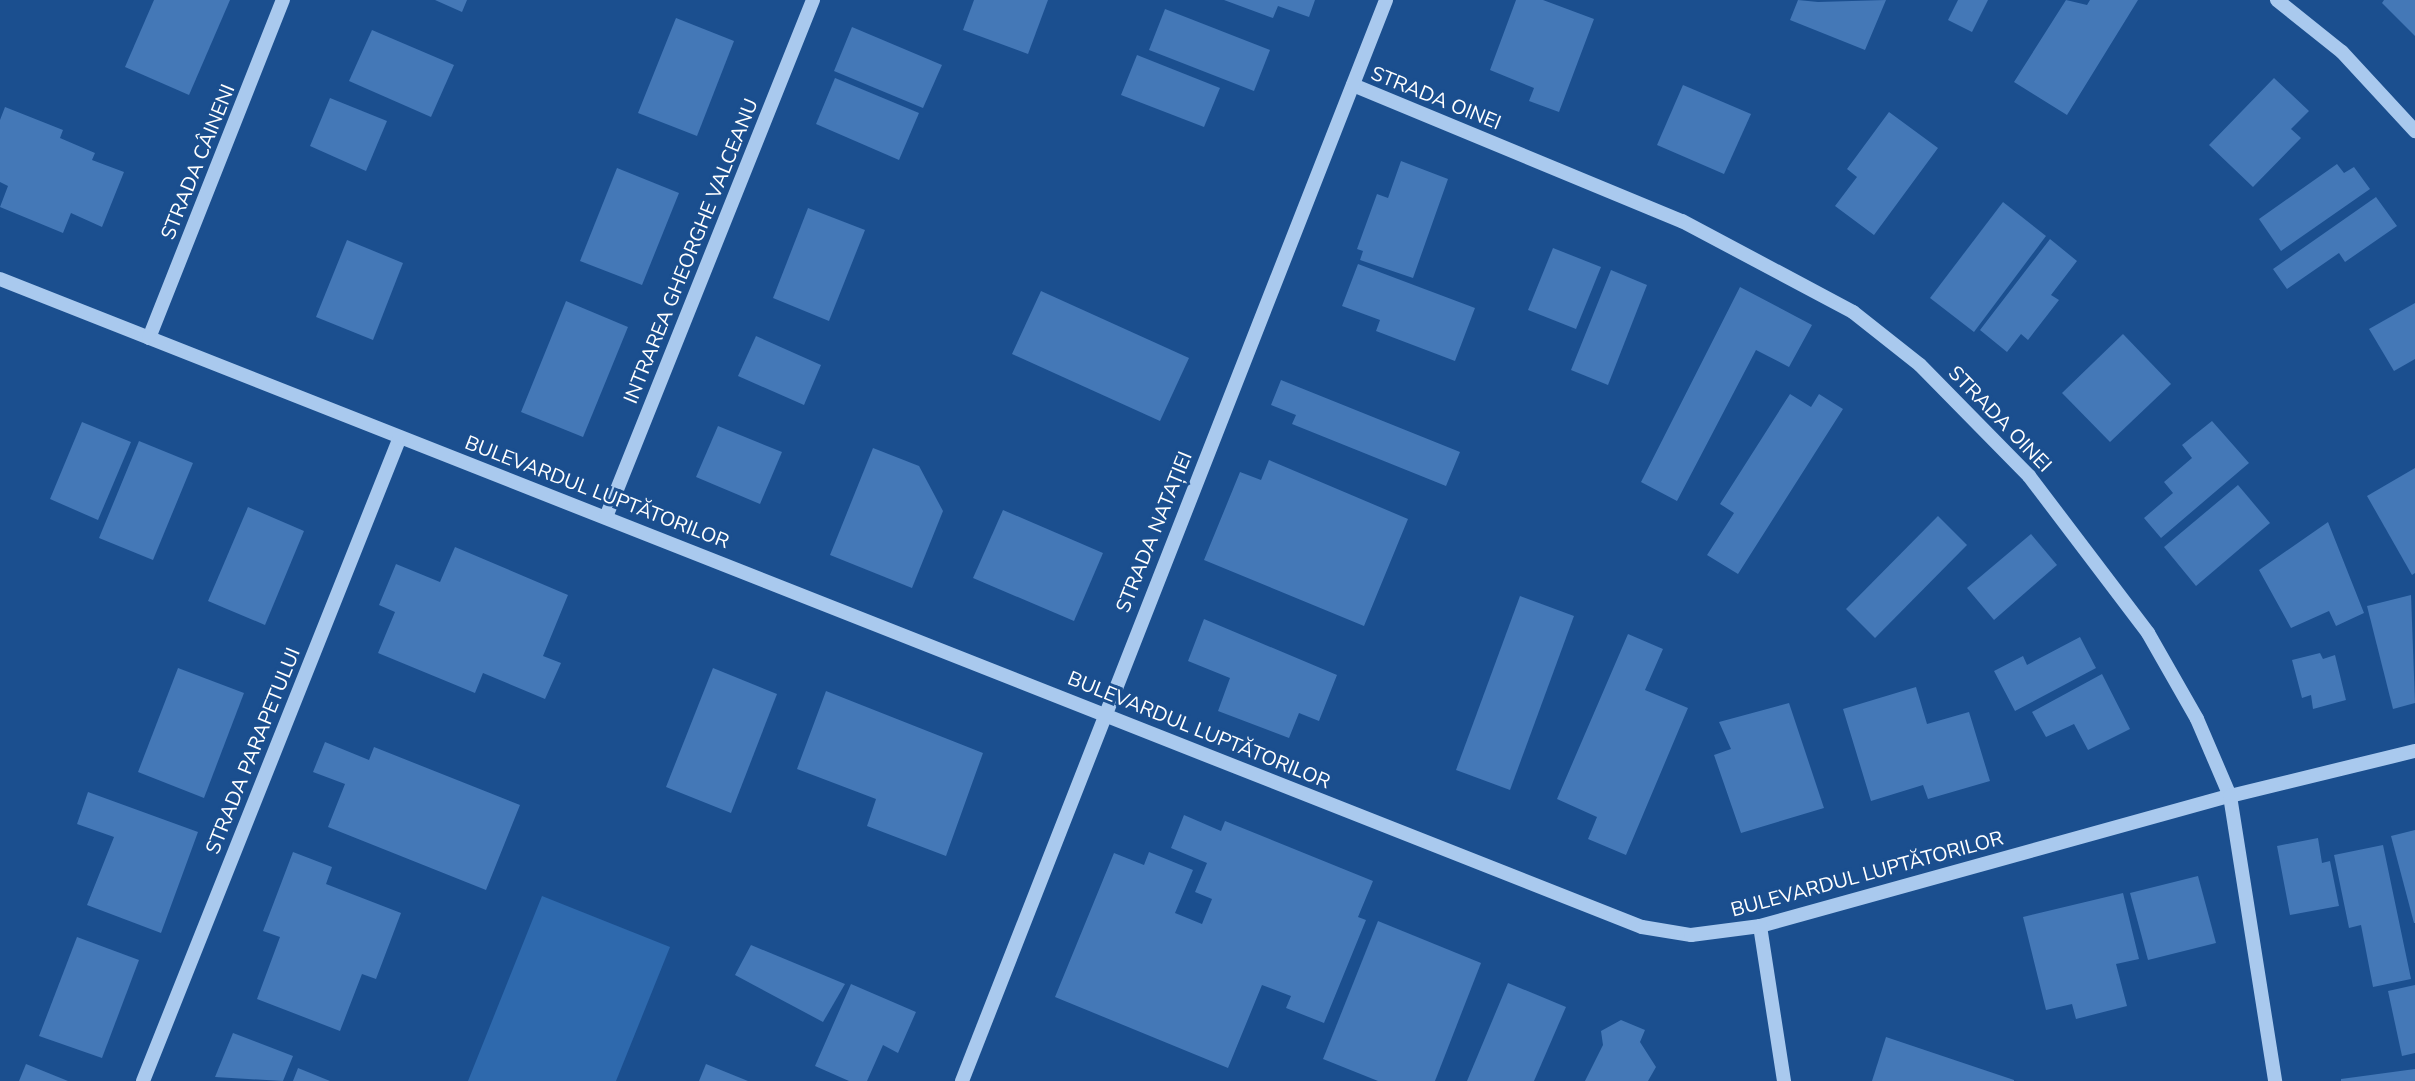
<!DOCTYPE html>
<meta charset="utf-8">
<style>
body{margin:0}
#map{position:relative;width:2415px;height:1081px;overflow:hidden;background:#1b4f8f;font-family:"Nunito Sans",sans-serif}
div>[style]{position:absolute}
.green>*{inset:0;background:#2e69ad}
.building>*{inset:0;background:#4478b7}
.minor>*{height:14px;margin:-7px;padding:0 7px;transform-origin:7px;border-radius:7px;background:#a9c9ee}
span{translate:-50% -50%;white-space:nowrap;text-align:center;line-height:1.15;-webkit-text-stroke:6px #1b4f8f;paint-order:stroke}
.street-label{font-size:20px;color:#fff}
</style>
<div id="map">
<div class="green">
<i style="clip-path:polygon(542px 896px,670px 947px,616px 1081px,468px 1081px)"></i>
</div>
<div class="building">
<i style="clip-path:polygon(154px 0,230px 0,189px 95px,125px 67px)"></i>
<i style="clip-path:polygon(435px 0,467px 0,462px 12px)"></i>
<i style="clip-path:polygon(974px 0,1048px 0,1028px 54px,963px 30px)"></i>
<i style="clip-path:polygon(1224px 0,1315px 0,1309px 17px,1278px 6px,1273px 18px)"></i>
<i style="clip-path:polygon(1516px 0,1543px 0,1594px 19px,1559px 112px,1529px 101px,1534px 88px,1490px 70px)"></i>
<i style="clip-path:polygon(1798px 0,1818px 2px,1886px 0,1865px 50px,1790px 20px)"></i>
<i style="clip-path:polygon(1958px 0,1988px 0,1972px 32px,1948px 20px)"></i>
<i style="clip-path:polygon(2066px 0,2087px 5px,2090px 0,2138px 0,2067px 115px,2014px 82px)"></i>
<i style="clip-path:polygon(2384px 0,2415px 0,2415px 36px,2382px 3px)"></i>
<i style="clip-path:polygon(1165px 9px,1270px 50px,1254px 91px,1149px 50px)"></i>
<i style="clip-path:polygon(676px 18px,734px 41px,697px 136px,638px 113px)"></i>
<i style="clip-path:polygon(852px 27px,942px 65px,923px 108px,834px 71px)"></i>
<i style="clip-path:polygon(372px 30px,454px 65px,431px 117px,349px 81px)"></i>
<i style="clip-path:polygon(1137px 55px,1220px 88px,1204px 127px,1121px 95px)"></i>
<i style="clip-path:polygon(835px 78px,919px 113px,899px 160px,816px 124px)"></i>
<i style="clip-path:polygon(2274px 78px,2309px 111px,2291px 129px,2301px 138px,2253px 187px,2209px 145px)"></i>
<i style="clip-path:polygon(1683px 85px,1751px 114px,1724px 174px,1657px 145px)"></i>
<i style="clip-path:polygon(330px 98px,387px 121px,366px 171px,310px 146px)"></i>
<i style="clip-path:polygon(5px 107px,63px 130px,60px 138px,95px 153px,92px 160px,124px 172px,102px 227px,71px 213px,63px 233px,0 207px,8px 186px,0 182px,0 120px)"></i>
<i style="clip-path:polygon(1889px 112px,1938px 148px,1874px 235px,1835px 206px,1857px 177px,1847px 169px)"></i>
<i style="clip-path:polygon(1401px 161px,1448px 179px,1413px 278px,1360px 260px,1363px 251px,1357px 249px,1377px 194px,1388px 198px)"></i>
<i style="clip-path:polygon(2337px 164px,2344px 173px,2354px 167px,2370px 189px,2281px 251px,2259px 219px)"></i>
<i style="clip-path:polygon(617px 168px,679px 193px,642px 285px,580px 261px)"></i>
<i style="clip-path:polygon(2376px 197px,2397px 226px,2345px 262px,2339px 253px,2287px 289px,2273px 269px)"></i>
<i style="clip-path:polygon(2003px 202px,2046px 236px,1974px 332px,1930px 298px)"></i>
<i style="clip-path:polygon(808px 208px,865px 230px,829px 321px,773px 298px)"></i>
<i style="clip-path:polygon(2050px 239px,2077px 261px,2051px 295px,2059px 300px,2028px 340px,2021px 334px,2007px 352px,1980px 330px)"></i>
<i style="clip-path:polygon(347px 240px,403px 263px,373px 340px,316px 317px)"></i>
<i style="clip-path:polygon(1553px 248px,1601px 267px,1576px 329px,1528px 310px)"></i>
<i style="clip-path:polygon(1358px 264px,1475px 308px,1455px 361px,1376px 331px,1380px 320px,1342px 306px)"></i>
<i style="clip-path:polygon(1611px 270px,1647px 285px,1608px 385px,1571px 370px)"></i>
<i style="clip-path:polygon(1740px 287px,1812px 325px,1789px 367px,1756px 350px,1677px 501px,1641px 482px)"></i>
<i style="clip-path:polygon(1041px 291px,1189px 358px,1160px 421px,1012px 354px)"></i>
<i style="clip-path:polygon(566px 301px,628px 327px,583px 437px,521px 412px)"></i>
<i style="clip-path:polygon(2415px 303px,2415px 359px,2394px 371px,2369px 329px)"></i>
<i style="clip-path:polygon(2123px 334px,2171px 384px,2110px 442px,2062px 393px)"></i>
<i style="clip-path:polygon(756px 336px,821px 365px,804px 405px,738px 376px)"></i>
<i style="clip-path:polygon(1281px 380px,1460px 452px,1446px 486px,1292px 424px,1296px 415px,1271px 405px)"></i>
<i style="clip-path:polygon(1790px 394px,1811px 407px,1819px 394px,1843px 409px,1738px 574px,1707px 555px,1734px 513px,1720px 504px)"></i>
<i style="clip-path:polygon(2212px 421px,2249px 463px,2161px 538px,2144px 518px,2173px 493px,2164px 482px,2192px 458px,2182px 445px)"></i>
<i style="clip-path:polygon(82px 422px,131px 442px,98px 520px,50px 499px)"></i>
<i style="clip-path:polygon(718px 426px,782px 452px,760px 504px,696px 477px)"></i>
<i style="clip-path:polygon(139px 441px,193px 463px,153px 560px,99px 538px)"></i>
<i style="clip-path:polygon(873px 448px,919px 466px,943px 511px,912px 588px,830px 555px)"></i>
<i style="clip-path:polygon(1269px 460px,1408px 519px,1364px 626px,1204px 560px,1240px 472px,1261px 480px)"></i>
<i style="clip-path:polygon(2415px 468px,2415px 573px,2412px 575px,2367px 496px)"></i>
<i style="clip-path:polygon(2238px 485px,2270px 523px,2196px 586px,2164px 547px)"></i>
<i style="clip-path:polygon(248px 507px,304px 531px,265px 625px,208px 601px)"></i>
<i style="clip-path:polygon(1003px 510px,1103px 553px,1074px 621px,973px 578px)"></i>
<i style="clip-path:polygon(1938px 516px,1967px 545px,1875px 638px,1846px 609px)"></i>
<i style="clip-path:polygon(2328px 522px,2364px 613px,2336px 626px,2329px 611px,2291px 628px,2259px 570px)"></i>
<i style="clip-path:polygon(2031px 534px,2057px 565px,1994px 620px,1967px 588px)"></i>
<i style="clip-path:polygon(455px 547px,568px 595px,543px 656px,561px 663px,545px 699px,483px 673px,475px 693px,378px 653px,395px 612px,379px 605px,396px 564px,440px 582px)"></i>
<i style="clip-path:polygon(2411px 595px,2415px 703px,2393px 709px,2367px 606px)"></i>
<i style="clip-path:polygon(1520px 596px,1574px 616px,1510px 790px,1456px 770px)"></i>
<i style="clip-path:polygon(1204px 619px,1337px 675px,1319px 721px,1299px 713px,1289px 738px,1218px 711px,1230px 678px,1188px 661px)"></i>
<i style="clip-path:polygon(1628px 634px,1663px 649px,1645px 690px,1688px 708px,1626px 855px,1588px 839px,1597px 817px,1557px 799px)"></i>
<i style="clip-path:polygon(2080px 637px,2096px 668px,2015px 711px,1994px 671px,2023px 656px,2027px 665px)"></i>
<i style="clip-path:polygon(2320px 653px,2323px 659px,2335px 655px,2346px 700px,2313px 709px,2311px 695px,2302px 698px,2292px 660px)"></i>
<i style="clip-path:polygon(178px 668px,244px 693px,204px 798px,138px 772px)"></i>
<i style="clip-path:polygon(713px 668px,777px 694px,731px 813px,666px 787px)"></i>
<i style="clip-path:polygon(2102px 674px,2130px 729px,2088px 750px,2074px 724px,2046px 737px,2032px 712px)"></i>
<i style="clip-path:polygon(1916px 687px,1927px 724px,1969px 712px,1990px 781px,1928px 799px,1923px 785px,1871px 801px,1843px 709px)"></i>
<i style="clip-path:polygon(826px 691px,983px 753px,946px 856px,867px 826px,876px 799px,797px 769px)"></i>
<i style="clip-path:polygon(1789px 703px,1824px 808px,1741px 833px,1714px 755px,1731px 749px,1719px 722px)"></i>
<i style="clip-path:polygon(325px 742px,369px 760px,374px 747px,520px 805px,486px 890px,328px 827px,345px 784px,313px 772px)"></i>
<i style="clip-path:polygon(88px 792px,198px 832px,161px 933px,87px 905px,114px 837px,77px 824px)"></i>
<i style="clip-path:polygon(1184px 815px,1221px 831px,1225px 821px,1373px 881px,1358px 917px,1366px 920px,1324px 1023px,1286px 1008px,1291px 996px,1262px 985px,1228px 1068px,1055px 997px,1114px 853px,1144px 865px,1149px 852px,1193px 870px,1175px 913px,1202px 924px,1212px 899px,1195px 892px,1207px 863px,1171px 848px)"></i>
<i style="clip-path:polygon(2415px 830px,2415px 923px,2414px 923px,2391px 836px)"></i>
<i style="clip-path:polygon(2318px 838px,2322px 863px,2330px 861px,2339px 906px,2290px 915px,2277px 846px)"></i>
<i style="clip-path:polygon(2383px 845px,2411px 979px,2373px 987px,2361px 925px,2349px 928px,2334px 855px)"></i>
<i style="clip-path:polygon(293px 852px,332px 867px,326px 884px,401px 913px,376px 979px,362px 974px,340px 1031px,257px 999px,280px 937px,263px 931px)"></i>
<i style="clip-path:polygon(2198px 876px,2216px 943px,2148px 960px,2130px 893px)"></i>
<i style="clip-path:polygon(2123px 893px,2139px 959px,2116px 964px,2127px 1006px,2076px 1019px,2072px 1004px,2046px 1010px,2023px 917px)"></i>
<i style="clip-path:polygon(1378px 921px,1481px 963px,1435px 1081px,1378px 1081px,1323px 1059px)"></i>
<i style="clip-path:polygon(77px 937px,139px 960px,102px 1058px,39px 1036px)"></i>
<i style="clip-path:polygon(751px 945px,845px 984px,823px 1022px,735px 975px)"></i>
<i style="clip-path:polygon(1508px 983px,1566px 1007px,1534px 1081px,1467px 1081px)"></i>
<i style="clip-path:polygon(851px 984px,916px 1012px,898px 1053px,883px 1045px,867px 1081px,849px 1081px,815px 1066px)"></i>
<i style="clip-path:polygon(2415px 985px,2415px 1053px,2402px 1056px,2388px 991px)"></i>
<i style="clip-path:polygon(1621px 1020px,1645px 1030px,1640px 1042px,1656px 1067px,1648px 1081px,1585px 1081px,1603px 1045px,1601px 1031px)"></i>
<i style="clip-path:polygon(233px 1033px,293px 1056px,283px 1081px,215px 1077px)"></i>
<i style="clip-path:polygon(1886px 1037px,2014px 1080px,2014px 1081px,1872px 1081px)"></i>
<i style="clip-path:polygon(26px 1064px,68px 1081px,19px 1081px)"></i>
<i style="clip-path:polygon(706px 1064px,748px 1081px,699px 1081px)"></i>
<i style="clip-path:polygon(298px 1068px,330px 1081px,293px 1081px)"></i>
<i style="clip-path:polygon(2415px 1069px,2415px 1081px,2341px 1081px,2341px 1079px)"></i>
</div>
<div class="minor">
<i style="left:2277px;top:0;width:83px;rotate:38.7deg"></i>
<i style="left:2342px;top:52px;width:108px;rotate:47.3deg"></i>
<i style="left:1353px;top:85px;width:356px;rotate:22.5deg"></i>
<i style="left:1682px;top:221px;width:194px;rotate:28deg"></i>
<i style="left:1853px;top:312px;width:85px;rotate:38.3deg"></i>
<i style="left:1920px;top:365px;width:156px;rotate:45.5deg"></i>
<i style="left:2029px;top:476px;width:197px;rotate:52.8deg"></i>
<i style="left:2148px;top:633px;width:99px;rotate:60.3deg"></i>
<i style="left:2197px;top:719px;width:84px;rotate:66.8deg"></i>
<i style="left:2230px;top:796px;width:289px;rotate:81deg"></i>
<i style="left:0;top:279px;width:1765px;rotate:21.54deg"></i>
<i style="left:1642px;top:927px;width:50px;rotate:9.3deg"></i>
<i style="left:1691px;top:935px;width:70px;rotate:-7.4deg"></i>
<i style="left:1760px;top:926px;width:488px;rotate:-15.5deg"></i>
<i style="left:2230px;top:796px;width:190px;rotate:-13.7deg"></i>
<i style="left:149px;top:338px;width:364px;rotate:-68.4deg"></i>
<i style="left:606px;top:517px;width:557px;rotate:-68.18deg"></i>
<i style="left:1760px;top:926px;width:157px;rotate:81.2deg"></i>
<i style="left:143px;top:1081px;width:693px;rotate:-68.24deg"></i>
<i style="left:962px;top:1081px;width:1161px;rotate:-68.58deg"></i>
</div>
<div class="street-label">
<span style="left:1436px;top:98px;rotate:22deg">STRADA OINEI</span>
<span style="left:198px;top:162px;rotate:-68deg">STRADA CÂINENI</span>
<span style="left:691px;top:251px;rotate:-68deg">INTRAREA GHEORGHE VALCEANU</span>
<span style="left:2000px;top:419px;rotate:46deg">STRADA OINEI</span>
<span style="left:597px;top:492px;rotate:21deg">BULEVARDUL LUPTĂTORILOR</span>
<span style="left:1154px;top:532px;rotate:-68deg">STRADA NATAȚIEI</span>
<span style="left:1199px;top:730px;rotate:22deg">BULEVARDUL LUPTĂTORILOR</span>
<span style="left:253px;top:751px;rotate:-68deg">STRADA PARAPETULUI</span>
<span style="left:1867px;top:874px;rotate:-15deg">BULEVARDUL LUPTĂTORILOR</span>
</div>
</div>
